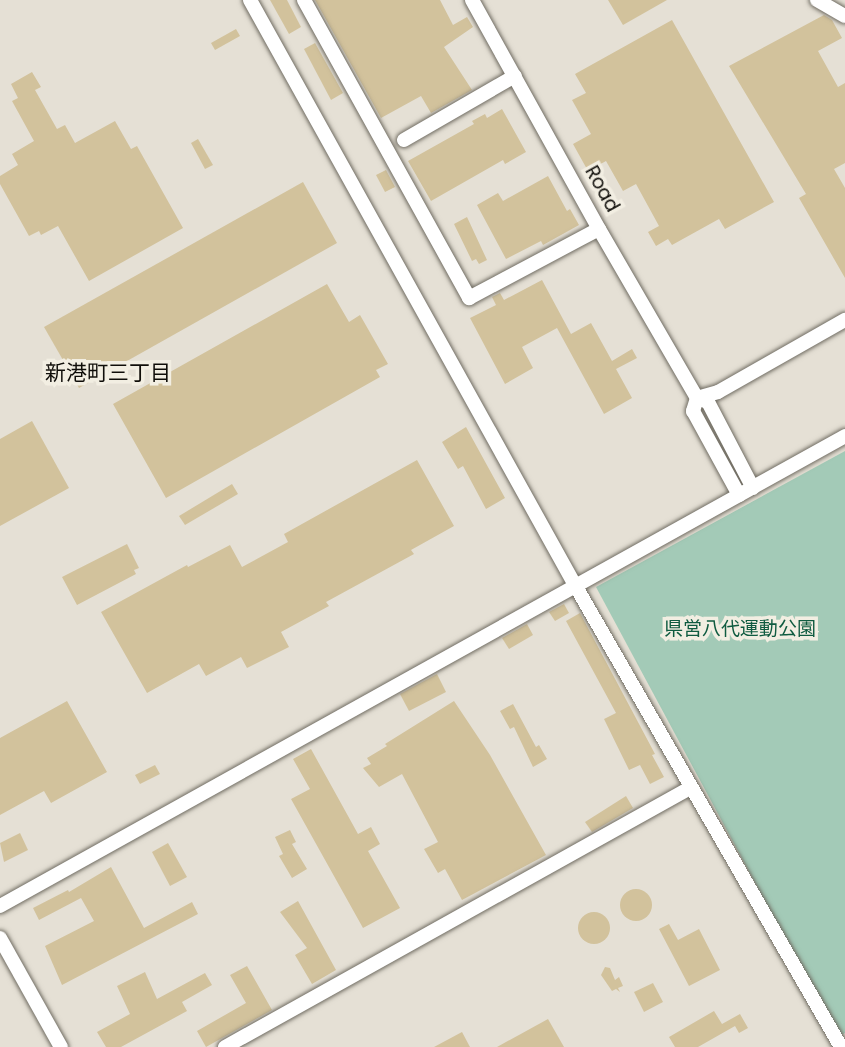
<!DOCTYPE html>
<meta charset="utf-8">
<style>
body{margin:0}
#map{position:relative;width:845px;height:1047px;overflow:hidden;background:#e5e0d5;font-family:Poppins,"Noto Sans JP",sans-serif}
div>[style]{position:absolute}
.green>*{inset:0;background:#a3cab7}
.building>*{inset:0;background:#d2c29c}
.round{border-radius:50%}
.roads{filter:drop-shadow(0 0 2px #706c62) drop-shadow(0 0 2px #706c62)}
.minor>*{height:14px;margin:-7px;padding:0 7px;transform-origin:7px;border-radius:7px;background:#fff}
span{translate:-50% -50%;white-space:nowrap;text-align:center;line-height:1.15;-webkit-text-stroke:7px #f2eee2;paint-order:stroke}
.street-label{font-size:19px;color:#0f0d09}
.park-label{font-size:19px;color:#0f5b40}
.neighbourhood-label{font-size:21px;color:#0f0d09}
</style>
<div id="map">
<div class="green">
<i style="clip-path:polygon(845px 451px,845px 1033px,838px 1037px,596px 587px)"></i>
</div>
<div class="building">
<i style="clip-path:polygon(270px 0,287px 0,301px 27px,289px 34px)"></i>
<i style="clip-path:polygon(315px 0,440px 0,453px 25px,467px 17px,473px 27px,444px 47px,472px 90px,431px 113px,421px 96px,381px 118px)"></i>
<i style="clip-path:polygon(608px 0,667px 0,623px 25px)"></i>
<i style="clip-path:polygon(824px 15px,832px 20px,842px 38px,818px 51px,838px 87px,845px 83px,845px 163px,834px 169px,845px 188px,845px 278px,799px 198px,806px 194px,729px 66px)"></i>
<i style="clip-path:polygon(672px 20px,774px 202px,725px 229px,719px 219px,672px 245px,668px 239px,656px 246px,648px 232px,659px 226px,636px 184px,623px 191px,606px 161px,588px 171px,573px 144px,591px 134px,572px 100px,586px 93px,575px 74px)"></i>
<i style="clip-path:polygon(236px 29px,240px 36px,215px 50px,211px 43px)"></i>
<i style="clip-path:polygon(315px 43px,343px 93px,331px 100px,304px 49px)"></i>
<i style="clip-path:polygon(32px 72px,41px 87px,35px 90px,57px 129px,65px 125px,75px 143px,115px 121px,131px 149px,137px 146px,183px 228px,89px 281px,58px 226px,41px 235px,39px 231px,29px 236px,0 184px,0 176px,18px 165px,12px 154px,34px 141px,12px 101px,18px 98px,11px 84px)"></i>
<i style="clip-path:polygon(502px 109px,526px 152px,505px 164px,503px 160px,431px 201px,408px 161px,474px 124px,472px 121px,485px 114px,487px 118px)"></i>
<i style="clip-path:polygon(198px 139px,213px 165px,205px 169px,191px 143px)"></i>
<i style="clip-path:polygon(386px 170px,395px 187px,385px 192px,376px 175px)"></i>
<i style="clip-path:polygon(548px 176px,567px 211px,570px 209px,579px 225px,543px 245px,541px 241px,506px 259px,477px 205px,498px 193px,503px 201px)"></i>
<i style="clip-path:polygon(303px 182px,337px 243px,79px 388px,44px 327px)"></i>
<i style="clip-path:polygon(467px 217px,487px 260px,479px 264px,476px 259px,472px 261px,454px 224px)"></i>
<i style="clip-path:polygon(542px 280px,571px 334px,591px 323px,612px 361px,632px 349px,637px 358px,616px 369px,632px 398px,604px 414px,557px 328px,522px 347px,533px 368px,505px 384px,470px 318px,496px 305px,492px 297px,500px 293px,504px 300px)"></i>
<i style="clip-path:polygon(327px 284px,349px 322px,360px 315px,388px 364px,376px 370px,380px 377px,166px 498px,113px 404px)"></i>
<i style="clip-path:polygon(32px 421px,69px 488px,0 526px,0 439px)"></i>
<i style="clip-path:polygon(466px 427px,505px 498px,486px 509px,463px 466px,458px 469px,442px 442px)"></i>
<i style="clip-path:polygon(417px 460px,454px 526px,411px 550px,414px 554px,326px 602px,329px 606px,281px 632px,289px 647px,247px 668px,241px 657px,206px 676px,199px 664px,147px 693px,101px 612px,187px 565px,188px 567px,230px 545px,242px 567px,288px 542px,284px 534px)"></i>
<i style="clip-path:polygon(232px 484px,238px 494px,185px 525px,179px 516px)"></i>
<i style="clip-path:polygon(127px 544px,139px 568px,134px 570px,136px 574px,77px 605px,62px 577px)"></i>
<i style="clip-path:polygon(564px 604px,569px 613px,555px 621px,549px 612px)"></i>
<i style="clip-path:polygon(580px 613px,655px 754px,652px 755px,664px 777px,650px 784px,640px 765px,629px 770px,604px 719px,616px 713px,566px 621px)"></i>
<i style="clip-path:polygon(527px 624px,533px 635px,509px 649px,502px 638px)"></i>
<i style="clip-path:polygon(437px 674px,446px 692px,409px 711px,400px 694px)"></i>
<i style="clip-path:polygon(67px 701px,107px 772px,51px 803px,44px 791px,0 815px,0 738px)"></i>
<i style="clip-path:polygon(454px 701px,490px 755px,546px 855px,462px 900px,445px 869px,438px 873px,424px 849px,438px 842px,402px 774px,379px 787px,363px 768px,371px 764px,367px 758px,387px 746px,385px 744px)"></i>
<i style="clip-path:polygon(513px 704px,536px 747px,539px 745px,547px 759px,533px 767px,514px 727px,510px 729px,500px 711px)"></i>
<i style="clip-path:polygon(311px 749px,358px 834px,371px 827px,380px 844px,368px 851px,400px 908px,363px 928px,291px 799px,310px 789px,293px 759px)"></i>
<i style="clip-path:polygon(155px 765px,160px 774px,140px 784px,135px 775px)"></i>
<i style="clip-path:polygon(626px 796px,633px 808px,592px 832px,585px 822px)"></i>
<i style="clip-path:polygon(290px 830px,296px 842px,292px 844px,307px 869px,292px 878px,279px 856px,283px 854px,275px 837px)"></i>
<i style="clip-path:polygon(20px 833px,28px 850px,4px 862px,0 843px)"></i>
<i style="clip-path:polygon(168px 843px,187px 877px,170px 886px,152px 852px)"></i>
<i style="clip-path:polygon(111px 867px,144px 928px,192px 902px,198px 914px,62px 985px,45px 946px,94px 921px,81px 898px,39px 920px,33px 908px,68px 890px,69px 892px)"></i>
<i class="round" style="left:620px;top:889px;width:32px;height:32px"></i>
<i style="clip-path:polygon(298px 901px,336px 970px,312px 984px,295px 955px,307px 948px,280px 912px)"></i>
<i class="round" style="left:578px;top:912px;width:32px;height:32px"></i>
<i style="clip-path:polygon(669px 924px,678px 940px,699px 929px,720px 970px,689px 986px,659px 929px)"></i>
<i style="clip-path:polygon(247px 966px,272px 1010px,206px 1047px,197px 1031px,246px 1003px,230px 975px)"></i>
<i style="clip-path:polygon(605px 967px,610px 968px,615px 980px,619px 977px,623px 986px,618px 988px,620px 992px,616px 989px,612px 991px,601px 975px)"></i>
<i style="clip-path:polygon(145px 972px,157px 999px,205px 973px,212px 985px,182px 1002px,187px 1011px,121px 1047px,106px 1047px,97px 1032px,130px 1014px,117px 986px)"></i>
<i style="clip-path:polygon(653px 983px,663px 1002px,644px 1012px,634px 992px)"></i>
<i style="clip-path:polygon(714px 1011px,722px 1024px,740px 1014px,748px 1028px,739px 1033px,735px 1026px,698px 1047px,675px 1047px,669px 1037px)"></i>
<i style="clip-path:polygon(548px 1019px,564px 1047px,497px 1047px)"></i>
<i style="clip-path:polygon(462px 1032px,470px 1047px,434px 1047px)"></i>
</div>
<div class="roads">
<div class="minor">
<i style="left:250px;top:0;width:669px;rotate:60.95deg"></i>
<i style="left:575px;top:585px;width:533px;rotate:60.07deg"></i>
<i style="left:304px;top:0;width:341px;rotate:61deg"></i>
<i style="left:469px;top:298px;width:147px;rotate:-28deg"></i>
<i style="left:472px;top:0;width:262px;rotate:61deg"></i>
<i style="left:599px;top:229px;width:195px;rotate:59.9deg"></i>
<i style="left:697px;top:398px;width:12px;rotate:20deg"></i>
<i style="left:708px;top:402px;width:97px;rotate:62.4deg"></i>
<i style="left:817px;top:0;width:32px;rotate:30deg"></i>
<i style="left:404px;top:140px;width:128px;rotate:-30deg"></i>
<i style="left:697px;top:398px;width:22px;rotate:-16deg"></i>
<i style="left:718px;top:392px;width:146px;rotate:-29.6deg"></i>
<i style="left:697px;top:398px;width:14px;rotate:107deg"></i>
<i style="left:693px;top:411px;width:96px;rotate:61.3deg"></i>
<i style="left:0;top:906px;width:967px;rotate:-29.08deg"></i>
<i style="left:0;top:938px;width:125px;rotate:60.8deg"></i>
<i style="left:225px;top:1047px;width:532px;rotate:-29.12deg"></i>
</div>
</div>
<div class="street-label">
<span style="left:602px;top:189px;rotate:61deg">Road</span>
</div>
<div class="park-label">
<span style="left:740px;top:629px">県営八代運動公園</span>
</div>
<div class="neighbourhood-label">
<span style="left:108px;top:373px">新港町三丁目</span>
</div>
</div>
